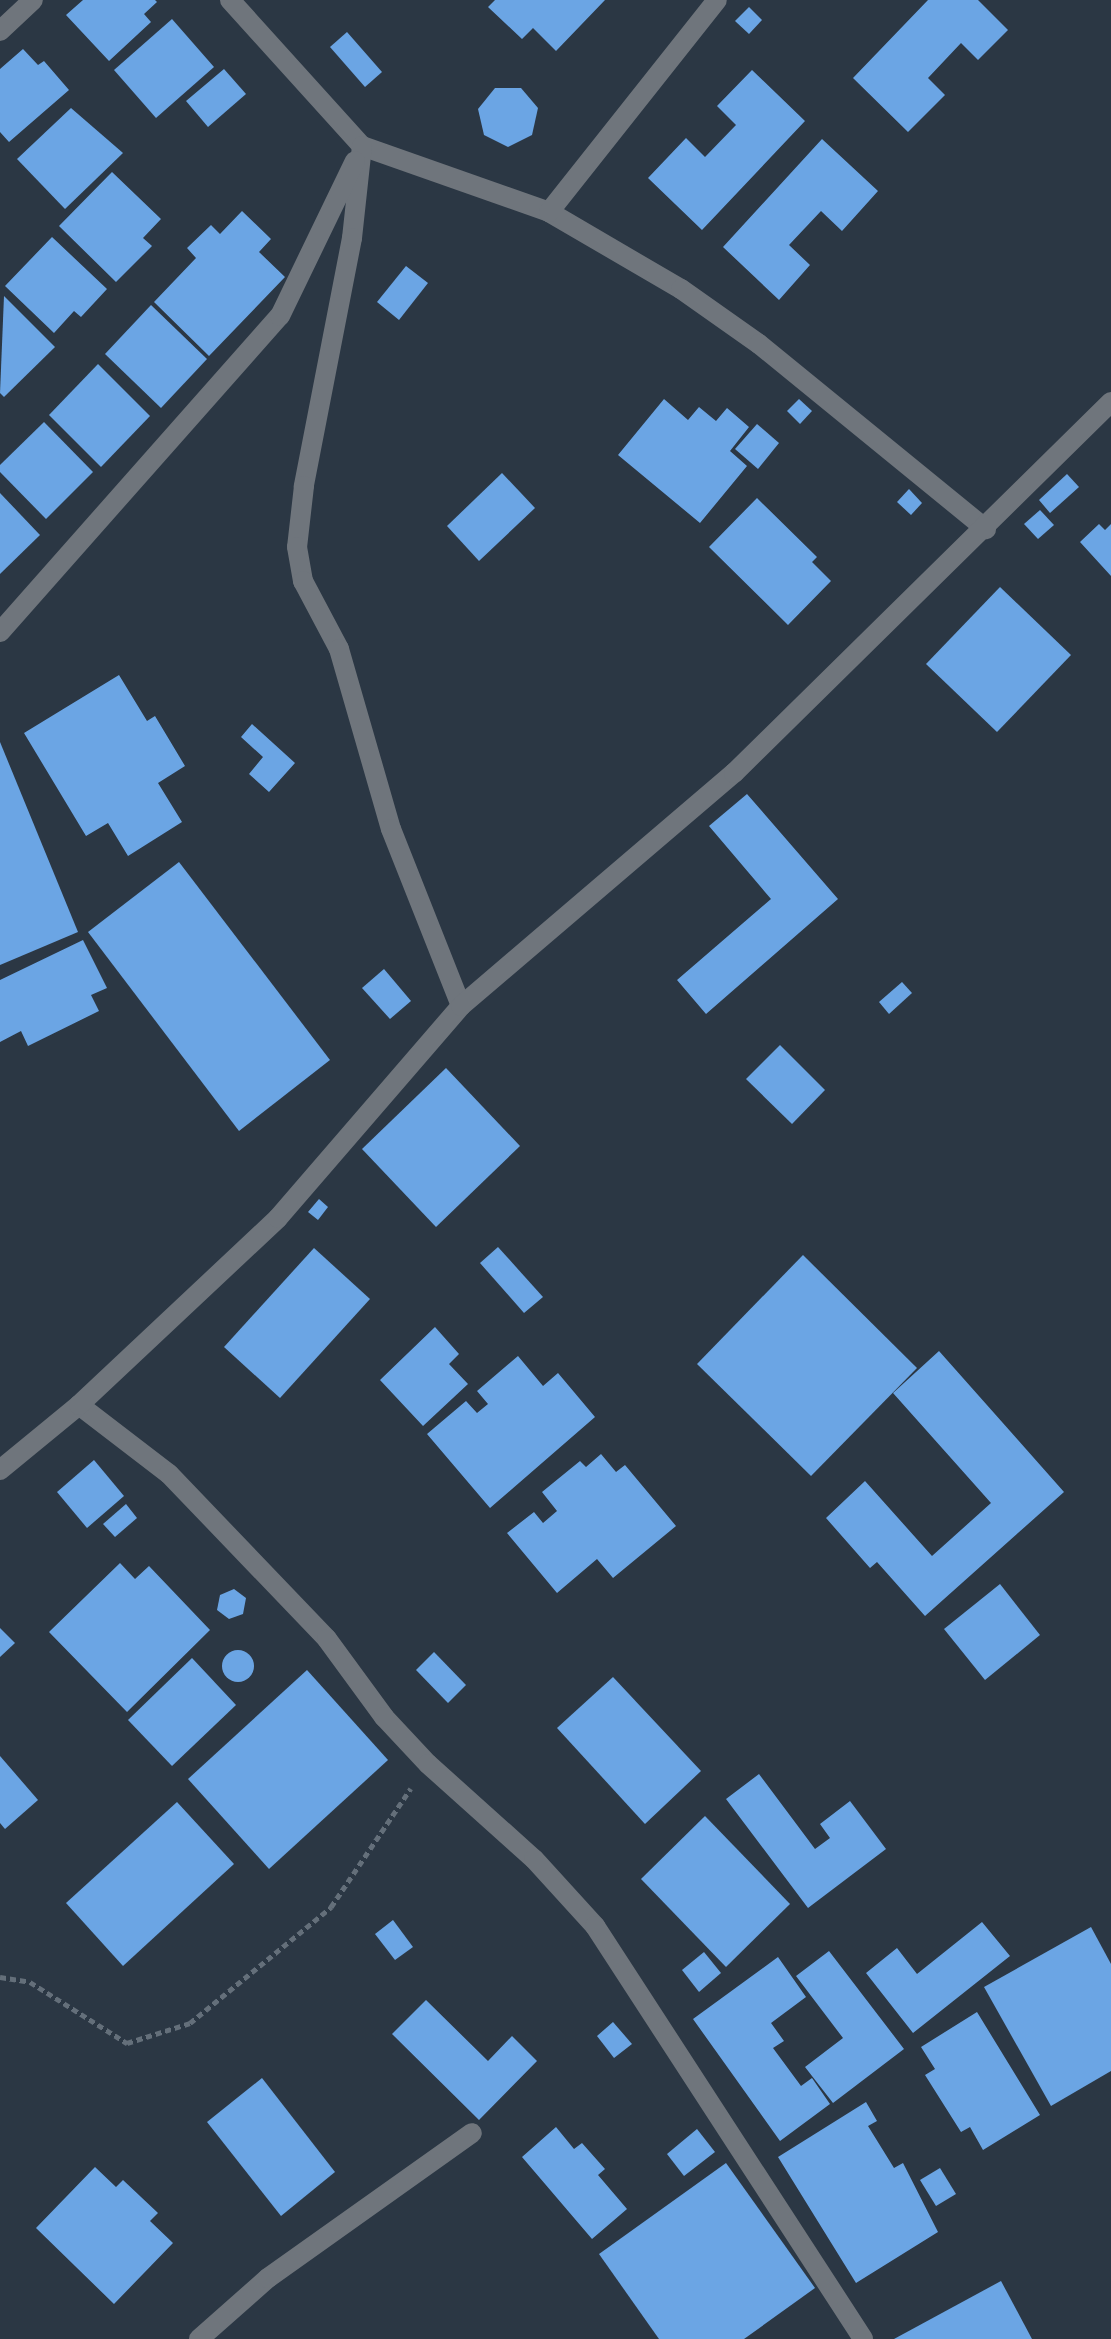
<!DOCTYPE html>
<style>
body{margin:0}
#map{position:relative;width:1111px;height:2339px;overflow:hidden;background:#2b3744;font-family:"Source Serif 4",serif}
div>[style]{position:absolute}
.building>*{inset:0;background:#6ba5e4}
.round{border-radius:50%}
.path>*{height:5px;margin-top:-2.5px;transform-origin:0;background:repeating-linear-gradient(90deg,#646f7a 0 6px,transparent 0 10px)}
.minor>*{height:20px;margin:-10px;padding:0 10px;transform-origin:10px;border-radius:10px;background:#6f757c}
span{translate:-50% -50%;white-space:nowrap;text-align:center;line-height:1.15;-webkit-text-stroke:8px #181e24;paint-order:stroke}
</style>
<div id="map">
<div class="building">
<i style="clip-path:polygon(83px 0,155px 0,157px 2px,144px 14px,151px 22px,109px 61px,66px 15px)"></i>
<i style="clip-path:polygon(495px 0,605px 0,556px 51px,533px 28px,522px 39px,488px 7px)"></i>
<i style="clip-path:polygon(928px 0,978px 0,1008px 30px,978px 60px,961px 43px,928px 78px,945px 95px,908px 132px,853px 78px)"></i>
<i style="clip-path:polygon(749px 7px,762px 20px,749px 34px,735px 21px)"></i>
<i style="clip-path:polygon(172px 19px,214px 67px,156px 118px,114px 70px)"></i>
<i style="clip-path:polygon(347px 32px,382px 72px,365px 87px,330px 47px)"></i>
<i style="clip-path:polygon(23px 49px,38px 65px,44px 61px,69px 90px,9px 142px,0 132px,0 69px)"></i>
<i style="clip-path:polygon(224px 69px,246px 94px,208px 127px,186px 101px)"></i>
<i style="clip-path:polygon(752px 70px,805px 121px,702px 230px,648px 178px,686px 138px,705px 157px,736px 125px,717px 106px)"></i>
<i style="clip-path:polygon(495px 88px,521px 88px,538px 108px,532px 135px,508px 147px,484px 135px,478px 109px)"></i>
<i style="clip-path:polygon(71px 108px,123px 153px,65px 209px,17px 159px)"></i>
<i style="clip-path:polygon(822px 139px,878px 191px,842px 231px,821px 211px,789px 245px,810px 265px,779px 300px,723px 247px)"></i>
<i style="clip-path:polygon(112px 172px,161px 219px,143px 238px,152px 246px,116px 282px,59px 226px)"></i>
<i style="clip-path:polygon(242px 211px,271px 239px,259px 252px,285px 277px,209px 356px,154px 302px,196px 258px,187px 248px,211px 225px,220px 234px)"></i>
<i style="clip-path:polygon(52px 237px,107px 289px,81px 317px,74px 311px,54px 333px,5px 286px)"></i>
<i style="clip-path:polygon(406px 266px,428px 283px,399px 320px,377px 302px)"></i>
<i style="clip-path:polygon(4px 296px,55px 347px,4px 397px,0 393px)"></i>
<i style="clip-path:polygon(151px 305px,207px 359px,161px 408px,105px 354px)"></i>
<i style="clip-path:polygon(98px 364px,150px 416px,101px 467px,49px 415px)"></i>
<i style="clip-path:polygon(664px 399px,688px 420px,699px 407px,716px 421px,727px 408px,749px 427px,730px 451px,747px 466px,700px 523px,618px 455px)"></i>
<i style="clip-path:polygon(799px 399px,812px 411px,800px 424px,787px 411px)"></i>
<i style="clip-path:polygon(44px 422px,93px 472px,46px 519px,0 472px,0 465px)"></i>
<i style="clip-path:polygon(757px 424px,779px 443px,758px 469px,735px 449px)"></i>
<i style="clip-path:polygon(502px 473px,535px 508px,479px 561px,447px 526px)"></i>
<i style="clip-path:polygon(1067px 474px,1079px 487px,1050px 513px,1039px 500px)"></i>
<i style="clip-path:polygon(909px 489px,922px 503px,911px 515px,897px 502px)"></i>
<i style="clip-path:polygon(0 493px,40px 535px,0 574px)"></i>
<i style="clip-path:polygon(757px 498px,817px 557px,812px 562px,831px 581px,788px 625px,709px 547px)"></i>
<i style="clip-path:polygon(1040px 510px,1054px 525px,1038px 539px,1024px 524px)"></i>
<i style="clip-path:polygon(1099px 524px,1105px 530px,1111px 524px,1111px 576px,1080px 542px)"></i>
<i style="clip-path:polygon(1000px 587px,1071px 655px,997px 732px,926px 664px)"></i>
<i style="clip-path:polygon(119px 675px,147px 721px,155px 716px,185px 766px,158px 783px,182px 822px,128px 856px,108px 823px,86px 836px,24px 733px)"></i>
<i style="clip-path:polygon(252px 724px,295px 763px,269px 792px,249px 774px,263px 757px,241px 737px)"></i>
<i style="clip-path:polygon(0 742px,78px 932px,0 965px)"></i>
<i style="clip-path:polygon(747px 794px,838px 899px,706px 1014px,677px 980px,771px 899px,709px 826px)"></i>
<i style="clip-path:polygon(179px 862px,330px 1060px,239px 1131px,88px 932px)"></i>
<i style="clip-path:polygon(83px 940px,107px 988px,91px 995px,99px 1011px,28px 1046px,21px 1031px,0 1042px,0 980px)"></i>
<i style="clip-path:polygon(384px 969px,411px 1001px,390px 1019px,362px 988px)"></i>
<i style="clip-path:polygon(902px 982px,912px 993px,889px 1014px,879px 1002px)"></i>
<i style="clip-path:polygon(780px 1045px,825px 1090px,792px 1124px,746px 1079px)"></i>
<i style="clip-path:polygon(446px 1068px,520px 1146px,436px 1227px,362px 1149px)"></i>
<i style="clip-path:polygon(319px 1199px,328px 1207px,318px 1220px,308px 1212px)"></i>
<i style="clip-path:polygon(498px 1247px,543px 1297px,524px 1313px,480px 1263px)"></i>
<i style="clip-path:polygon(314px 1248px,370px 1299px,280px 1398px,224px 1347px)"></i>
<i style="clip-path:polygon(803px 1255px,917px 1368px,811px 1476px,697px 1364px)"></i>
<i style="clip-path:polygon(435px 1327px,459px 1354px,449px 1364px,468px 1384px,423px 1426px,380px 1380px)"></i>
<i style="clip-path:polygon(939px 1351px,1064px 1492px,925px 1616px,877px 1562px,870px 1568px,826px 1518px,865px 1481px,932px 1556px,991px 1503px,893px 1393px)"></i>
<i style="clip-path:polygon(518px 1356px,543px 1386px,558px 1373px,595px 1417px,490px 1508px,427px 1434px,466px 1401px,477px 1413px,488px 1404px,477px 1391px)"></i>
<i style="clip-path:polygon(601px 1454px,616px 1472px,625px 1465px,676px 1526px,613px 1578px,597px 1559px,557px 1593px,507px 1533px,534px 1512px,543px 1523px,557px 1511px,542px 1492px,580px 1461px,586px 1467px)"></i>
<i style="clip-path:polygon(94px 1460px,124px 1496px,87px 1528px,57px 1492px)"></i>
<i style="clip-path:polygon(126px 1504px,137px 1518px,115px 1537px,103px 1524px)"></i>
<i style="clip-path:polygon(120px 1563px,135px 1579px,149px 1566px,210px 1630px,127px 1712px,49px 1632px)"></i>
<i style="clip-path:polygon(1000px 1584px,1040px 1635px,985px 1680px,944px 1629px)"></i>
<i style="clip-path:polygon(234px 1589px,246px 1598px,243px 1614px,229px 1619px,217px 1610px,220px 1595px)"></i>
<i style="clip-path:polygon(0 1628px,15px 1643px,0 1657px)"></i>
<i class="round" style="left:222px;top:1650px;width:32px;height:32px"></i>
<i style="clip-path:polygon(434px 1652px,466px 1685px,448px 1703px,416px 1670px)"></i>
<i style="clip-path:polygon(192px 1658px,236px 1705px,172px 1766px,128px 1720px)"></i>
<i style="clip-path:polygon(307px 1670px,388px 1760px,269px 1869px,188px 1779px)"></i>
<i style="clip-path:polygon(613px 1677px,701px 1771px,645px 1824px,557px 1728px)"></i>
<i style="clip-path:polygon(0 1756px,38px 1800px,5px 1829px,0 1823px)"></i>
<i style="clip-path:polygon(759px 1774px,815px 1849px,830px 1838px,820px 1824px,850px 1801px,886px 1849px,808px 1908px,726px 1799px)"></i>
<i style="clip-path:polygon(177px 1802px,234px 1864px,123px 1966px,66px 1903px)"></i>
<i style="clip-path:polygon(705px 1816px,790px 1904px,726px 1967px,641px 1879px)"></i>
<i style="clip-path:polygon(393px 1920px,413px 1947px,395px 1960px,375px 1934px)"></i>
<i style="clip-path:polygon(982px 1922px,1010px 1956px,913px 2033px,866px 1973px,897px 1948px,917px 1974px)"></i>
<i style="clip-path:polygon(1091px 1927px,1111px 1964px,1111px 2071px,1051px 2106px,984px 1987px)"></i>
<i style="clip-path:polygon(829px 1951px,904px 2049px,833px 2103px,805px 2067px,843px 2038px,796px 1976px)"></i>
<i style="clip-path:polygon(704px 1952px,721px 1973px,699px 1992px,682px 1970px)"></i>
<i style="clip-path:polygon(778px 1957px,806px 1997px,771px 2023px,784px 2041px,773px 2048px,801px 2086px,812px 2078px,830px 2104px,780px 2141px,693px 2019px)"></i>
<i style="clip-path:polygon(426px 2000px,488px 2061px,512px 2036px,537px 2061px,479px 2120px,392px 2034px)"></i>
<i style="clip-path:polygon(977px 2012px,1040px 2115px,983px 2150px,970px 2127px,961px 2132px,925px 2075px,935px 2069px,921px 2047px)"></i>
<i style="clip-path:polygon(613px 2022px,632px 2044px,614px 2058px,597px 2036px)"></i>
<i style="clip-path:polygon(262px 2078px,335px 2172px,281px 2216px,207px 2122px)"></i>
<i style="clip-path:polygon(866px 2102px,877px 2121px,868px 2126px,894px 2168px,903px 2163px,938px 2232px,856px 2283px,778px 2157px)"></i>
<i style="clip-path:polygon(556px 2127px,574px 2149px,582px 2143px,605px 2169px,598px 2175px,627px 2209px,592px 2239px,522px 2157px)"></i>
<i style="clip-path:polygon(697px 2129px,715px 2152px,684px 2176px,667px 2154px)"></i>
<i style="clip-path:polygon(726px 2163px,815px 2288px,744px 2339px,659px 2339px,599px 2254px)"></i>
<i style="clip-path:polygon(95px 2167px,116px 2187px,123px 2180px,158px 2213px,150px 2221px,173px 2243px,114px 2304px,36px 2228px)"></i>
<i style="clip-path:polygon(940px 2168px,956px 2194px,936px 2206px,920px 2180px)"></i>
<i style="clip-path:polygon(1001px 2281px,1032px 2339px,894px 2339px)"></i>
</div>
<div class="path">
<i style="left:0;top:1977px;width:30px;rotate:9deg"></i>
<i style="left:30px;top:1982px;width:115px;rotate:32.2deg"></i>
<i style="left:127px;top:2043px;width:66px;rotate:-17.6deg"></i>
<i style="left:190px;top:2023px;width:183px;rotate:-39.4deg"></i>
<i style="left:331px;top:1907px;width:143px;rotate:-56.1deg"></i>
</div>
<div class="minor">
<i style="left:230px;top:0;width:197px;rotate:47.9deg"></i>
<i style="left:362px;top:146px;width:198px;rotate:19.4deg"></i>
<i style="left:549px;top:212px;width:153px;rotate:30.3deg"></i>
<i style="left:681px;top:289px;width:95px;rotate:35.2deg"></i>
<i style="left:759px;top:344px;width:293px;rotate:39.2deg"></i>
<i style="left:0;top:31px;width:45px;rotate:-43.2deg"></i>
<i style="left:362px;top:146px;width:93px;rotate:96.2deg"></i>
<i style="left:352px;top:238px;width:253px;rotate:101deg"></i>
<i style="left:304px;top:486px;width:61px;rotate:96.5deg"></i>
<i style="left:297px;top:547px;width:35px;rotate:80deg"></i>
<i style="left:303px;top:581px;width:77px;rotate:62.1deg"></i>
<i style="left:339px;top:649px;width:187px;rotate:73.9deg"></i>
<i style="left:391px;top:829px;width:190px;rotate:68.4deg"></i>
<i style="left:549px;top:212px;width:270px;rotate:-51.6deg"></i>
<i style="left:0;top:632px;width:422px;rotate:-48.5deg"></i>
<i style="left:280px;top:316px;width:172px;rotate:-64.2deg"></i>
<i style="left:79px;top:1405px;width:113px;rotate:37.5deg"></i>
<i style="left:169px;top:1474px;width:228px;rotate:46.2deg"></i>
<i style="left:327px;top:1639px;width:97px;rotate:53.8deg"></i>
<i style="left:384px;top:1717px;width:64px;rotate:46.9deg"></i>
<i style="left:428px;top:1764px;width:142px;rotate:41.9deg"></i>
<i style="left:534px;top:1859px;width:91px;rotate:47.7deg"></i>
<i style="left:595px;top:1926px;width:492px;rotate:57deg"></i>
<i style="left:0;top:1470px;width:102px;rotate:-39.4deg"></i>
<i style="left:79px;top:1405px;width:273px;rotate:-43.2deg"></i>
<i style="left:278px;top:1218px;width:280px;rotate:-49.2deg"></i>
<i style="left:461px;top:1006px;width:359px;rotate:-40.5deg"></i>
<i style="left:734px;top:773px;width:529px;rotate:-44.54deg"></i>
<i style="left:199px;top:2339px;width:92px;rotate:-41.5deg"></i>
<i style="left:268px;top:2278px;width:250px;rotate:-35.4deg"></i>
</div>
</div>
